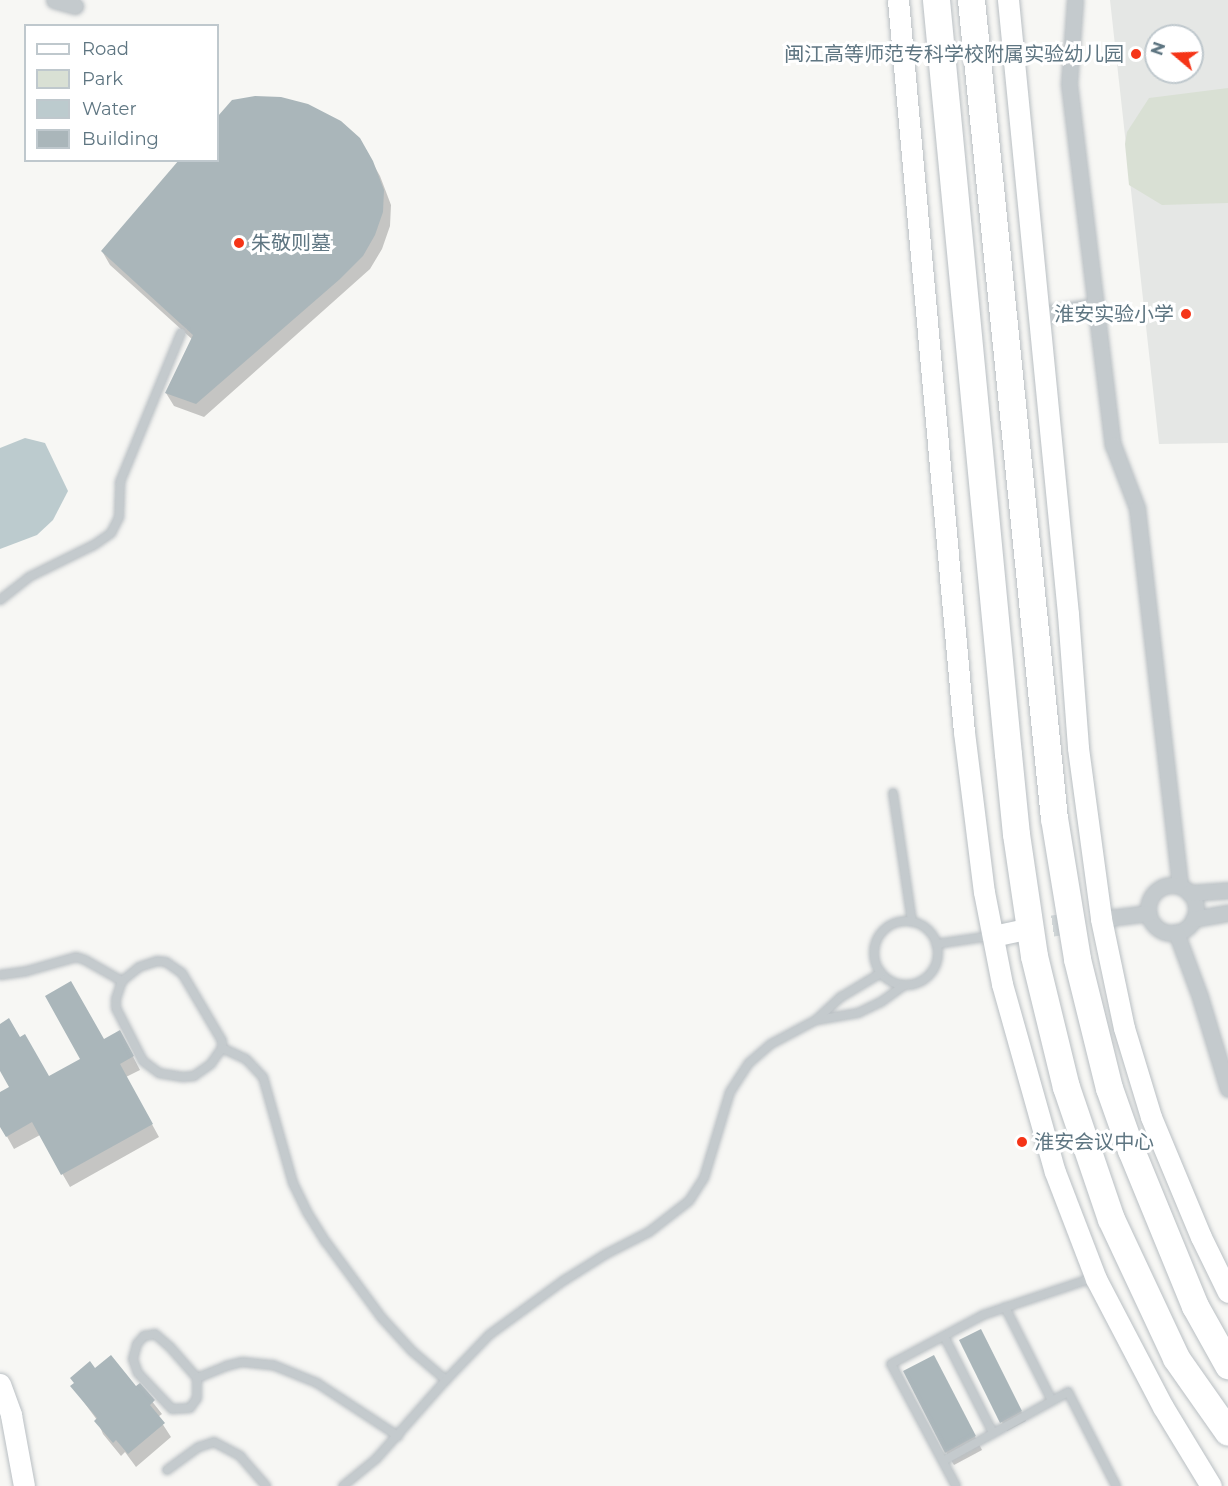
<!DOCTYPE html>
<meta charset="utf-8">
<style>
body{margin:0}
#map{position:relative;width:1228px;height:1486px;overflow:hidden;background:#f7f7f4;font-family:Montserrat,"Noto Sans SC",sans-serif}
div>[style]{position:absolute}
.built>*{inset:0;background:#e5e7e5}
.green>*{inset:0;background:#d9e0d4}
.water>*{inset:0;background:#bccbce}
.shadow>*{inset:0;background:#0003}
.building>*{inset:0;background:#aab6ba}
.secondary-tunnel>*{height:21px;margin-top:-10.5px;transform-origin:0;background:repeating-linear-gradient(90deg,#d1d7d8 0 21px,transparent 0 31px)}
.roads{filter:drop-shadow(0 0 2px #b9bfc3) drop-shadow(0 0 2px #b9bfc3)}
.lane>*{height:8px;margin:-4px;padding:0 4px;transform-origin:4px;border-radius:4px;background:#c4cacd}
.lane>.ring{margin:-4px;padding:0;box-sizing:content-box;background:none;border:8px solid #c4cacd;border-radius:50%}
.street>*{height:15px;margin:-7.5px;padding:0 7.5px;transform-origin:7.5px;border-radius:7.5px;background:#c4cacd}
.street>.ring{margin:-7.5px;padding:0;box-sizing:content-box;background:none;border:15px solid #c4cacd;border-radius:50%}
.secondary>*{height:21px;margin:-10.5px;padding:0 10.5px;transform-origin:10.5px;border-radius:10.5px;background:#fff}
.highway>*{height:27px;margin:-13.5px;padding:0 13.5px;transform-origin:13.5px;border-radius:13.5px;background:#fff}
.dots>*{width:16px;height:16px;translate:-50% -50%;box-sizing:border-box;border:3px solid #fff;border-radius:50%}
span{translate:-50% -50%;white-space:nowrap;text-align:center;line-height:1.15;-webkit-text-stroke:6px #fff;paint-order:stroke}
.poi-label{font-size:20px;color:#5f7682}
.right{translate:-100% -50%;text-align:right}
.left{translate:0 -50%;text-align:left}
.legend{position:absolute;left:24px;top:24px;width:195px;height:138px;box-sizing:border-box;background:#fff;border:2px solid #bfc8cd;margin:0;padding:8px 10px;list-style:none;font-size:18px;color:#5f7682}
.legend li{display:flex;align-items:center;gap:12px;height:30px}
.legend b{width:30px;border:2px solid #bfc8cd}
.north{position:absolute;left:1144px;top:24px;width:60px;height:60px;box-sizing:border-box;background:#fff;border:2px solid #bfc8cd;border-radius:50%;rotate:289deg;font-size:16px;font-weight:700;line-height:24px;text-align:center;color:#5f7682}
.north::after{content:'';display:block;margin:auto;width:21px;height:27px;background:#f53417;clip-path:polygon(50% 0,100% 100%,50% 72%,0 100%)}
</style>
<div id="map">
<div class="built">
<i style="clip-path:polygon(evenodd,1110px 0,1228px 0,1228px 443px,1159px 444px,1110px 0,1156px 36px,1192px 36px,1192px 72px,1156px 72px,1156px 36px)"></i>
</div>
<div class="green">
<i style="clip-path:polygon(1228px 88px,1228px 203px,1162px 205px,1129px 185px,1125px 144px,1127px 132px,1149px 98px)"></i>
</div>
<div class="water">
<i style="clip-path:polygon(25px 438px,45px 443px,68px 491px,53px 520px,37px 535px,0 549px,0 448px)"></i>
</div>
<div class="shadow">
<i style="clip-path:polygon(232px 101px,359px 139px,380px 176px,391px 205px,390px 226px,382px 249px,370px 269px,204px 417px,174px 406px,166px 393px,193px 340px,110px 265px,102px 251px,218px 160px,218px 118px)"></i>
<i style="clip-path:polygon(0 1025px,19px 1039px,48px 1078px,82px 1059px,103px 1041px,127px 1045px,140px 1070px,126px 1077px,159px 1137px,70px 1187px,40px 1135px,14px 1149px,0 1124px,0 1093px,11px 1087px,0 1068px)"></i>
<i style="clip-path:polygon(986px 1340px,1026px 1421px,1007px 1431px,1002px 1422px)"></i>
<i style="clip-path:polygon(95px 1370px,136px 1388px,140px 1386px,162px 1414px,158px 1417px,171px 1437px,136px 1467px,125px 1452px,121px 1456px,103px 1434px,97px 1420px,72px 1386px)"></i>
<i style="clip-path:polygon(940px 1370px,982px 1450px,954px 1465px,946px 1452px)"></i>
</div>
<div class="building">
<i style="clip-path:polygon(255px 96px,281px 97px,308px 104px,341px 121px,360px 138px,373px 161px,384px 190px,383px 212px,375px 235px,363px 256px,340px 279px,196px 404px,165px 393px,193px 335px,101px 251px,179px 160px,218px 160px,218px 116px,232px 100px)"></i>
<i style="clip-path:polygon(71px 981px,104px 1039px,120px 1030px,134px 1056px,120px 1064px,153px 1124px,61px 1175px,32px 1122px,6px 1137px,0 1127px,0 1092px,9px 1087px,0 1071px,0 1024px,9px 1018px,20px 1037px,25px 1034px,49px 1076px,80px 1059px,45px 996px)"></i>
<i style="clip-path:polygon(981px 1329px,1022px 1411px,1000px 1423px,959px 1340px)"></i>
<i style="clip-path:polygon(111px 1355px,136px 1386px,140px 1383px,155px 1400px,150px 1405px,165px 1423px,128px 1454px,116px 1440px,113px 1443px,94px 1421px,97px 1418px,70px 1386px,74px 1383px,70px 1378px,90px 1361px,95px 1368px)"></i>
<i style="clip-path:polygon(934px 1355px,976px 1436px,945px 1453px,903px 1371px)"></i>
</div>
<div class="secondary-tunnel">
<i style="left:1022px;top:930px;width:63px;rotate:-8.3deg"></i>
</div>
<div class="roads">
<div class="lane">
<i style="left:0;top:600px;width:37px;rotate:-38deg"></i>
<i style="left:29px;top:577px;width:72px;rotate:-26.2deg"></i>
<i style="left:94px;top:545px;width:21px;rotate:-35deg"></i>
<i style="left:111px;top:533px;width:18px;rotate:-63deg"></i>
<i style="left:119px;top:517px;width:35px;rotate:-88deg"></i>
<i style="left:120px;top:482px;width:161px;rotate:-67.7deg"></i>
<i style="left:893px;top:793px;width:130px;rotate:81.6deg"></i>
<i class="ring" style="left:874px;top:921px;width:56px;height:56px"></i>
<i style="left:936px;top:944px;width:56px;rotate:-8.3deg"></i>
<i style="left:157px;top:961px;width:9px;rotate:6deg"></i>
<i style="left:166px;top:962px;width:19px;rotate:35deg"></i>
<i style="left:182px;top:973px;width:79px;rotate:59.5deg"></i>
<i style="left:222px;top:1041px;width:7px;rotate:90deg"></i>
<i style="left:222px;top:1048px;width:19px;rotate:125deg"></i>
<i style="left:211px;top:1064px;width:21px;rotate:145deg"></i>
<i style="left:194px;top:1076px;width:11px;rotate:175deg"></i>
<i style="left:183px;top:1077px;width:24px;rotate:-171deg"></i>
<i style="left:159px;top:1073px;width:20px;rotate:-143deg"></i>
<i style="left:143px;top:1061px;width:59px;rotate:-117deg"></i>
<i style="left:116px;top:1008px;width:9px;rotate:-90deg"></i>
<i style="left:116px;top:999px;width:19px;rotate:-72deg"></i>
<i style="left:122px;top:981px;width:22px;rotate:-39deg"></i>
<i style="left:139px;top:967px;width:19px;rotate:-18deg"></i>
<i style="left:0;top:975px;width:27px;rotate:-8deg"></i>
<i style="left:27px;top:971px;width:51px;rotate:-15.9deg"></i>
<i style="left:76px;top:957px;width:9px;rotate:18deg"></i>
<i style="left:85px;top:960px;width:43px;rotate:29.6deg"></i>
<i style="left:817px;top:1020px;width:42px;rotate:-9.7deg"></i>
<i style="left:858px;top:1013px;width:25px;rotate:-26deg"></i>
<i style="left:881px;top:1002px;width:29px;rotate:-36deg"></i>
<i style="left:222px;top:1048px;width:26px;rotate:25deg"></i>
<i style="left:246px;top:1059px;width:25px;rotate:47deg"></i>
<i style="left:263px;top:1077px;width:110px;rotate:74.2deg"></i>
<i style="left:293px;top:1183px;width:32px;rotate:64deg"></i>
<i style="left:307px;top:1212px;width:36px;rotate:58deg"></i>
<i style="left:326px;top:1242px;width:93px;rotate:53.7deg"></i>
<i style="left:381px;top:1317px;width:46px;rotate:47.6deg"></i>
<i style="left:412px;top:1351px;width:45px;rotate:40.5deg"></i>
<i style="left:1005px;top:1307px;width:105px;rotate:63.4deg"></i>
<i style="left:155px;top:1334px;width:20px;rotate:41deg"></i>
<i style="left:170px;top:1347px;width:41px;rotate:48.9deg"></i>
<i style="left:197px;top:1378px;width:20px;rotate:90deg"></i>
<i style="left:197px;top:1398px;width:12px;rotate:125deg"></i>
<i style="left:190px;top:1408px;width:18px;rotate:177deg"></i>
<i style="left:172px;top:1409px;width:50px;rotate:-133.4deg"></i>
<i style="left:138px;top:1373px;width:15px;rotate:-110deg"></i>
<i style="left:133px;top:1359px;width:16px;rotate:-75deg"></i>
<i style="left:137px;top:1344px;width:11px;rotate:-49deg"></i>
<i style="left:144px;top:1336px;width:11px;rotate:-10deg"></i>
<i style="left:944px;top:1336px;width:109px;rotate:63.2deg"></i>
<i style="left:197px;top:1378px;width:31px;rotate:-22deg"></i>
<i style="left:226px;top:1366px;width:16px;rotate:-14deg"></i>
<i style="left:242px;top:1362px;width:31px;rotate:6deg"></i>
<i style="left:273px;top:1365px;width:48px;rotate:22.2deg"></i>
<i style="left:317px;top:1383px;width:97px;rotate:33.2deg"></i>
<i style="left:943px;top:1461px;width:143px;rotate:-28.9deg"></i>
<i style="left:1068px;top:1392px;width:106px;rotate:62.9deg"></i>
<i style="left:167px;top:1470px;width:39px;rotate:-36deg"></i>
<i style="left:199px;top:1447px;width:16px;rotate:-18deg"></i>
<i style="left:214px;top:1442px;width:30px;rotate:28deg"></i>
<i style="left:240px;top:1456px;width:40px;rotate:49deg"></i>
<i style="left:343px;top:1486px;width:43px;rotate:-39.3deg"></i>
<i style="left:376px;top:1459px;width:106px;rotate:-48.5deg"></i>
<i style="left:446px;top:1380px;width:62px;rotate:-46.3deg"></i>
<i style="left:489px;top:1335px;width:92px;rotate:-36.1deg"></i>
<i style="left:563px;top:1281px;width:51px;rotate:-32.1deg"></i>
<i style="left:606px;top:1254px;width:48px;rotate:-27.1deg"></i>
<i style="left:649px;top:1232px;width:51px;rotate:-37.8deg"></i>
<i style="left:689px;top:1201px;width:27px;rotate:-57deg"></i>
<i style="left:704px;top:1178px;width:90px;rotate:-73.2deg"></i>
<i style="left:730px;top:1092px;width:35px;rotate:-57deg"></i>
<i style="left:749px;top:1063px;width:29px;rotate:-41deg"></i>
<i style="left:771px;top:1044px;width:51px;rotate:-28.1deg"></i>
<i style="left:816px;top:1020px;width:34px;rotate:-43deg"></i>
<i style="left:841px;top:997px;width:47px;rotate:-31deg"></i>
<i style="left:956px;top:1486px;width:138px;rotate:-118deg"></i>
<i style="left:891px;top:1364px;width:104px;rotate:-28deg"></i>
<i style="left:983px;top:1315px;width:118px;rotate:-18.7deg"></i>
</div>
<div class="street">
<i style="left:54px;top:0;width:22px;rotate:16deg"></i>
<i style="left:1075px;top:0;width:84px;rotate:94.1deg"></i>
<i style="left:1069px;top:84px;width:364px;rotate:83.1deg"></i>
<i style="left:1113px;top:445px;width:67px;rotate:69.1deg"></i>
<i style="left:1137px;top:508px;width:380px;rotate:83.5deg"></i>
<i style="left:1040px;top:315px;width:57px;rotate:-9.1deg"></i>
<i class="ring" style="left:1148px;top:885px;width:33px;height:33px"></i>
<i style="left:1189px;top:893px;width:39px;rotate:-4deg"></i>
<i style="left:1101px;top:919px;width:48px;rotate:-7.1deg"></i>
<i style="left:1193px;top:919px;width:36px;rotate:-10deg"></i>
<i style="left:1176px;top:932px;width:69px;rotate:69.7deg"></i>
<i style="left:1200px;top:997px;width:96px;rotate:73.1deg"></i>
</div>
<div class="secondary">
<i style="left:898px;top:0;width:735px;rotate:84.85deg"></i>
<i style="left:964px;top:732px;width:161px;rotate:82.9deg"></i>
<i style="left:984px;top:892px;width:94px;rotate:78.9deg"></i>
<i style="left:1002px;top:984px;width:195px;rotate:74.3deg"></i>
<i style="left:1055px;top:1172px;width:115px;rotate:69deg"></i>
<i style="left:1096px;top:1279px;width:144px;rotate:62.4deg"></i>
<i style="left:1163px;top:1407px;width:92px;rotate:58.7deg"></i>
<i style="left:1008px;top:0;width:617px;rotate:84.42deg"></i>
<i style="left:1068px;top:614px;width:134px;rotate:85.7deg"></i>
<i style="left:1078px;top:748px;width:173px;rotate:82.3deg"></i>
<i style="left:1101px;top:919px;width:111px;rotate:78.1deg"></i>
<i style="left:1124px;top:1028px;width:93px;rotate:73.1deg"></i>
<i style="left:1151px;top:1117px;width:130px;rotate:67.4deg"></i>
<i style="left:1201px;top:1237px;width:61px;rotate:63.9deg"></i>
<i style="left:993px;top:936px;width:30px;rotate:-12deg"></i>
<i style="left:0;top:1384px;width:33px;rotate:70deg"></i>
<i style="left:11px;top:1415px;width:72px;rotate:79.6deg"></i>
</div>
<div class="highway">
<i style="left:936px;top:0;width:757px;rotate:84.55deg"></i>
<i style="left:1008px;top:754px;width:80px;rotate:84.3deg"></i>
<i style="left:1016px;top:834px;width:123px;rotate:81.6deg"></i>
<i style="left:1034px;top:956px;width:135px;rotate:76.3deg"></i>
<i style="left:1066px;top:1087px;width:139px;rotate:71.2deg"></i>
<i style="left:1111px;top:1219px;width:153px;rotate:64.9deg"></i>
<i style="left:1176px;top:1358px;width:90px;rotate:54.9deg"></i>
<i style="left:971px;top:0;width:822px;rotate:84.21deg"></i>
<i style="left:1054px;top:818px;width:143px;rotate:80.7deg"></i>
<i style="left:1077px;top:959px;width:133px;rotate:76.1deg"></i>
<i style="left:1109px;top:1088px;width:66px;rotate:70.5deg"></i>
<i style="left:1131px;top:1150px;width:169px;rotate:67.7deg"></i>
<i style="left:1195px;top:1306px;width:68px;rotate:60.8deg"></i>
</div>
</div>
<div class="dots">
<i style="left:1136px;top:54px;background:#f53417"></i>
<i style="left:239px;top:243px;background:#f53417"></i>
<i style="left:1186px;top:314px;background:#f53417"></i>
<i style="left:1022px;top:1142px;background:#f53417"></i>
</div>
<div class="poi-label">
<span class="right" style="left:1124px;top:54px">闽江高等师范专科学校附属实验幼儿园</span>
<span class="left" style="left:251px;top:243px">朱敬则墓</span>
<span class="right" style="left:1174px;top:314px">淮安实验小学</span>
<span class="left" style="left:1034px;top:1142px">淮安会议中心</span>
</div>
<ul class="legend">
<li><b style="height:8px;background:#fff"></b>Road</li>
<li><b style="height:16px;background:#d9e0d4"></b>Park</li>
<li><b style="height:16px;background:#bccbce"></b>Water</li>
<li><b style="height:16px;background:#aab6ba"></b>Building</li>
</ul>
<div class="north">N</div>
</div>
